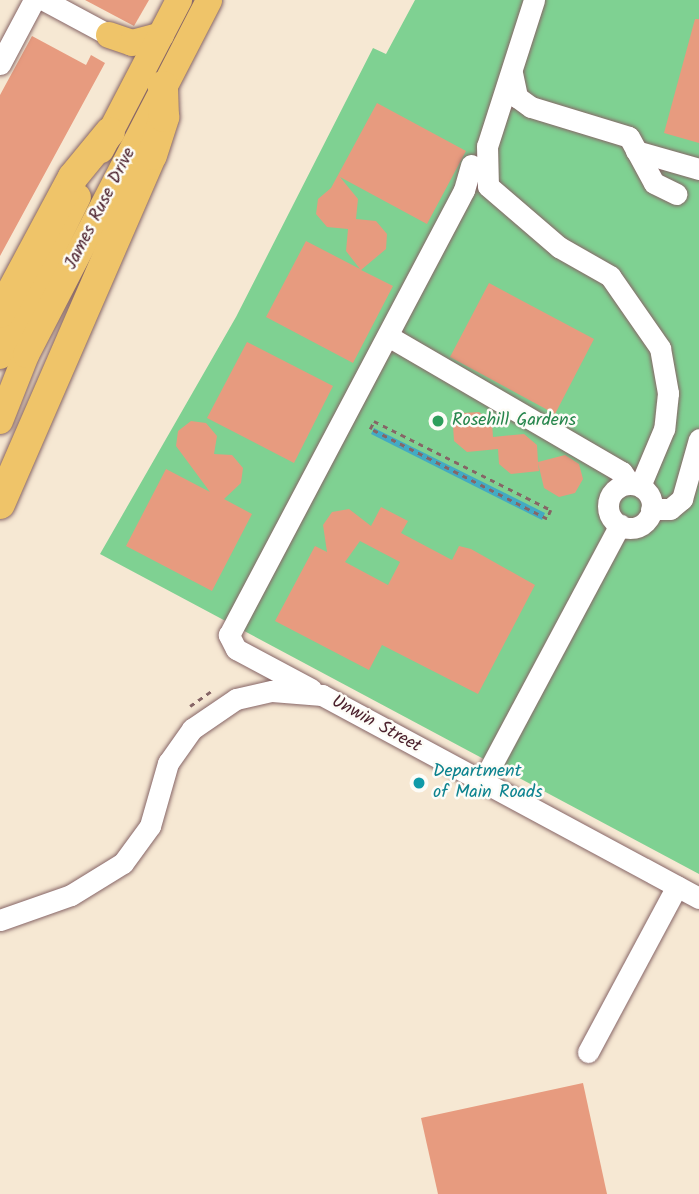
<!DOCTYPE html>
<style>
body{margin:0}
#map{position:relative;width:699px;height:1194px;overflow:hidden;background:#f6e8d3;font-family:Kalam,sans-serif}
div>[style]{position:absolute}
.green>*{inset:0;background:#7fd192}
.water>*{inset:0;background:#43aac3}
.building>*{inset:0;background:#e79b7f}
.path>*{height:2.5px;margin-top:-1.25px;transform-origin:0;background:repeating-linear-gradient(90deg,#866566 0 5px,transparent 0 10px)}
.roads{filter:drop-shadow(0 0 2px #866566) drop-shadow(0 0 2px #866566)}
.minor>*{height:21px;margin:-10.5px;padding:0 10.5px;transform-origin:10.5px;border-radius:10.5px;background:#fff}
.minor>.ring{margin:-10.5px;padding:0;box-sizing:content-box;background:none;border:21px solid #fff;border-radius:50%}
.major>*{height:26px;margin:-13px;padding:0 13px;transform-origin:13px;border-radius:13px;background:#efc469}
.highway>*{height:30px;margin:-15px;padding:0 15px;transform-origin:15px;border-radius:15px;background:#efc469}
.dots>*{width:19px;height:19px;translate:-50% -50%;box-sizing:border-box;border:4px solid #fdfcf7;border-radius:50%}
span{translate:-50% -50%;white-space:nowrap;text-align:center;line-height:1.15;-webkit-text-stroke:5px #fdfcf7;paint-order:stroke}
.street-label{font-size:18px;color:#4a1f2b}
.leisure-label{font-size:18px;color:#27864d}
.left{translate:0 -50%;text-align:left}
.culture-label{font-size:18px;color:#0d838f}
</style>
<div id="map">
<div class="green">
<i style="clip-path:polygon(415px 0,699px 0,699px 874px,100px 554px,236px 317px,373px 48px,386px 54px)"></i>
</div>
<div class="water">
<i style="clip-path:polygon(374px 428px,545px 513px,542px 520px,371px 434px)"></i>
</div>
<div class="building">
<i style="clip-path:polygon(85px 0,149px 0,134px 26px)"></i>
<i style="clip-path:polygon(695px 19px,699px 19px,699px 143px,664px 133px)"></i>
<i style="clip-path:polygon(32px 36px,86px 65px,91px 55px,105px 63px,0 256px,0 95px)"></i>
<i style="clip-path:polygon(377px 103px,466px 151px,427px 224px,340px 177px,358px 199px,356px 219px,376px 221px,387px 234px,386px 249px,361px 270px,393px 286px,353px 363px,266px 317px,306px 241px,360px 269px,346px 251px,348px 229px,327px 227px,316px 214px,318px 199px,331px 188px)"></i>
<i style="clip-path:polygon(489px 283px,594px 339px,555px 414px,450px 357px)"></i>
<i style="clip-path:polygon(247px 342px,333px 386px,294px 463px,207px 418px)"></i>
<i style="clip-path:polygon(479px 412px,492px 422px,493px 437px,524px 434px,537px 445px,538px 462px,565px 455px,579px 464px,583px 479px,575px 493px,559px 497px,544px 488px,538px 463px,539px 471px,511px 474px,499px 464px,498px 449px,467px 452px,454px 441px,453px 426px,463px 413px)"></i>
<i style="clip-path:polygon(191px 421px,206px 423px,217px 436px,214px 454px,232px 455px,243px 468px,241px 483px,224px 499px,252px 514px,212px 591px,126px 546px,166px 469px,210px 492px,176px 446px,178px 431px)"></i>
<i style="clip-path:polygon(evenodd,381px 507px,408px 521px,401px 533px,452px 560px,459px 546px,471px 549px,535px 585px,478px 694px,382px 645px,369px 670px,275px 621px,315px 546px,327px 552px,323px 525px,332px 512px,349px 509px,371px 526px,381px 507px,360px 541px,400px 562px,388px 585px,345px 562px,360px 541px)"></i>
<i style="clip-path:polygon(583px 1083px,607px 1194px,438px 1194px,421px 1118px)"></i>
</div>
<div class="path">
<i style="left:374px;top:421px;width:198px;rotate:26.7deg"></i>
<i style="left:551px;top:510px;width:10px;rotate:114deg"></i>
<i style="left:547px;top:519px;width:199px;rotate:-153deg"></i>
<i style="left:370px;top:429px;width:9px;rotate:-63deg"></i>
<i style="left:190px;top:706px;width:28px;rotate:-35deg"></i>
</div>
<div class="roads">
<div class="minor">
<i style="left:44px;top:0;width:74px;rotate:28.3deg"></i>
<i style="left:534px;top:0;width:153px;rotate:107.8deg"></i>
<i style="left:487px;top:146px;width:40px;rotate:88.6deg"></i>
<i style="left:488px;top:186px;width:94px;rotate:40.7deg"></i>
<i style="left:559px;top:247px;width:59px;rotate:29.6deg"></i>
<i style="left:610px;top:276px;width:88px;rotate:55.2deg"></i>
<i style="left:660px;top:348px;width:46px;rotate:79.9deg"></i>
<i style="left:668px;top:393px;width:36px;rotate:96deg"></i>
<i style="left:664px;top:429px;width:62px;rotate:112.8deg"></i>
<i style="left:0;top:64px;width:72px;rotate:-62deg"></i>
<i style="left:512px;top:73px;width:25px;rotate:78deg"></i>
<i style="left:517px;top:97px;width:17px;rotate:36deg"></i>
<i style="left:531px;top:107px;width:102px;rotate:17deg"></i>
<i style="left:629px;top:137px;width:52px;rotate:61.5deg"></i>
<i style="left:654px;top:183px;width:25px;rotate:26deg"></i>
<i style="left:636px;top:151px;width:66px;rotate:15.9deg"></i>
<i style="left:388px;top:336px;width:271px;rotate:30.2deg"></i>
<i style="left:622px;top:472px;width:14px;rotate:56deg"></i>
<i class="ring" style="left:608px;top:484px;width:23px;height:23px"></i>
<i style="left:651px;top:509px;width:19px"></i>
<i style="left:670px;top:509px;width:16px;rotate:-40deg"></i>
<i style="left:682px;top:499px;width:62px;rotate:-74.2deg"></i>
<i style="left:311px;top:689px;width:85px;rotate:-151.9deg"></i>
<i style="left:236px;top:649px;width:16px;rotate:-117deg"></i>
<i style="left:229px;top:635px;width:503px;rotate:-62.16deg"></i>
<i style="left:464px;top:190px;width:26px;rotate:-74deg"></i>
<i style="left:482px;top:783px;width:293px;rotate:-61.9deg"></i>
<i style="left:0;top:920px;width:75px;rotate:-19.4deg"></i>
<i style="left:71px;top:895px;width:61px;rotate:-31.6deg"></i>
<i style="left:123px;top:863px;width:46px;rotate:-53.9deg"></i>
<i style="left:150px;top:826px;width:66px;rotate:-74.1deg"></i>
<i style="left:168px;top:763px;width:42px;rotate:-54.8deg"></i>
<i style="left:192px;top:729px;width:53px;rotate:-34.3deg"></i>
<i style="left:236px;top:699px;width:37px;rotate:-13deg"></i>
<i style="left:272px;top:691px;width:50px;rotate:4.6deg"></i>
<i style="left:322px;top:695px;width:428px;rotate:28.3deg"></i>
<i style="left:588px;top:1052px;width:188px;rotate:-61.8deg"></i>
</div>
<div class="major">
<i style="left:109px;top:35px;width:24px;rotate:19deg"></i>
<i style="left:132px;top:43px;width:30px;rotate:-15deg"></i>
<i style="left:101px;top:150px;width:169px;rotate:-62.5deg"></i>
<i style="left:0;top:356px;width:177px;rotate:-63.9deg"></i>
<i style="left:0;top:421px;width:71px;rotate:-68.5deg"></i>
<i style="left:26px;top:355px;width:399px;rotate:-62.7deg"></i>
</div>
<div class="highway">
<i style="left:0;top:313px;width:154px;rotate:-61.8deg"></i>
<i style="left:73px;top:177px;width:58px;rotate:-50.6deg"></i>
<i style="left:0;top:504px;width:381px;rotate:-66.5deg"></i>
<i style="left:152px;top:155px;width:40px;rotate:-72deg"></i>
<i style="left:164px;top:117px;width:31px;rotate:-92deg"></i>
</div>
</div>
<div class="dots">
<i style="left:438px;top:421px;background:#2e9e5b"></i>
<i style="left:419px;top:783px;background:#0f9aa8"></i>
</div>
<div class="street-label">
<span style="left:101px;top:209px;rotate:-63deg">James Ruse Drive</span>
<span style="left:376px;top:725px;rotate:29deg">Unwin Street</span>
</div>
<div class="leisure-label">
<span class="left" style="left:452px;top:421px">Rosehill Gardens</span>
</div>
<div class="culture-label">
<span class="left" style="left:433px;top:783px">Department<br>of Main Roads</span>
</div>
</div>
